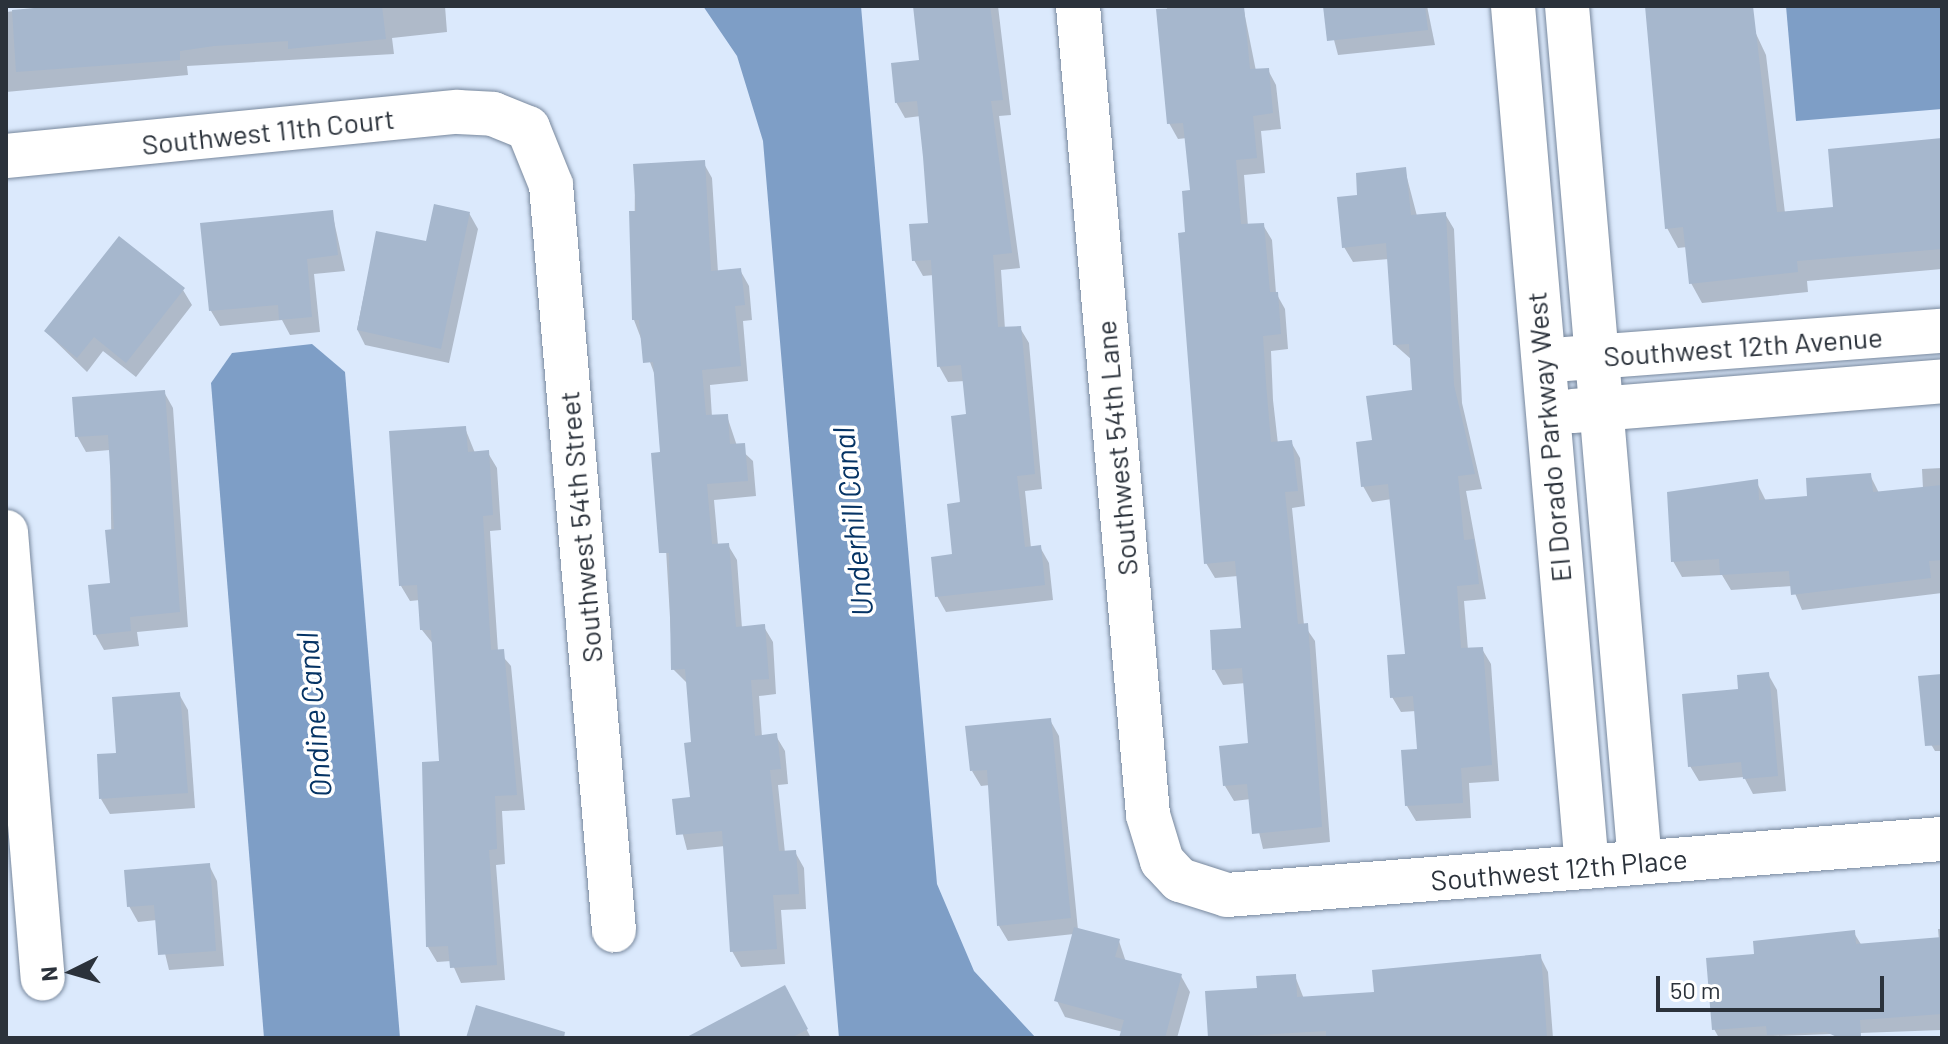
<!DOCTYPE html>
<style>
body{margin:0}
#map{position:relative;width:1948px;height:1044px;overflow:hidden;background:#dbe9fc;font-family:Barlow,sans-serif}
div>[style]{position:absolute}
.water>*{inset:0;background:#7e9ec6}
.shadow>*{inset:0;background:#0003}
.building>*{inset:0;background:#a6b7cd}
.roads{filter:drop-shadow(0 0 2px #78889d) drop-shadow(0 0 2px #78889d)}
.minor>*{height:44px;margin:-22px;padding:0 22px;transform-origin:22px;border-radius:22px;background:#fff}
span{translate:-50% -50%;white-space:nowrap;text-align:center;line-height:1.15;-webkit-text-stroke:7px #fff;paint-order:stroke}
.street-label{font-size:28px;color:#2b323b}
.water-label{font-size:30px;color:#053364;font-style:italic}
.frame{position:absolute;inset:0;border:8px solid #2b323b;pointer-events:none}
.north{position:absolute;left:32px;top:932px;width:80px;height:80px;-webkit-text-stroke:6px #fff;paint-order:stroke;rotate:265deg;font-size:22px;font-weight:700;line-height:32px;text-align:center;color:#2b323b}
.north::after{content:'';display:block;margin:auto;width:28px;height:36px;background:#2b323b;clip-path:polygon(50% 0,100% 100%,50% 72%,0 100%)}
.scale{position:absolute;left:1656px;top:976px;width:228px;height:36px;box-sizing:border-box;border:4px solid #2b323b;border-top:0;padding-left:10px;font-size:24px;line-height:28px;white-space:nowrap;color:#2b323b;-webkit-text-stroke:6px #fff;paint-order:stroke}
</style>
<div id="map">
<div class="water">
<i style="clip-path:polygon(703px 6px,861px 6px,937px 884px,974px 971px,1036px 1038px,839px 1038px,763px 141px,737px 56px)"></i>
<i style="clip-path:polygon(1786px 6px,1942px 6px,1942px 109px,1796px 121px)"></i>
<i style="clip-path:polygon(312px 344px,345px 372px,400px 1038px,264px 1038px,211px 383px,232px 353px)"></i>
</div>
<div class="shadow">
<i style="clip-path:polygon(59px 6px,445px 6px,447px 32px,392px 38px,394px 54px,187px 66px,188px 75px,6px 92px,6px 12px)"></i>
<i style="clip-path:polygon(915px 6px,998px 6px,1011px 115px,999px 116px,1020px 268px,1001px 270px,1005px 329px,1020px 328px,1029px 343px,1042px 489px,1025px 491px,1031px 548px,1040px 547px,1049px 563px,1053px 600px,946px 612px,937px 596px,954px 556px,969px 416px,965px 381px,948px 382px,939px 366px,934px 275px,923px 276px,914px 260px,930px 224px,921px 116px,905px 118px,896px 102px,921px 62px)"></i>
<i style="clip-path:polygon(1167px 6px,1243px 6px,1256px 71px,1268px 70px,1276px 85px,1281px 129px,1261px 131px,1265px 173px,1244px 175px,1248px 226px,1263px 225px,1272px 240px,1276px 293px,1285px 309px,1288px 349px,1271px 351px,1273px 400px,1278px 444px,1291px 442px,1300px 458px,1305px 506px,1292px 508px,1304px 625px,1315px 641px,1330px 842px,1263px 849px,1251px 799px,1234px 801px,1225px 786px,1250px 745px,1246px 683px,1223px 685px,1214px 669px,1244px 630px,1238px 576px,1215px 578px,1206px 563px,1187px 234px,1192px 192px,1187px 138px,1178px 139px,1169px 123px)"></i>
<i style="clip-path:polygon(1325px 6px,1427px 6px,1435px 45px,1338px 55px)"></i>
<i style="clip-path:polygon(1647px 6px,1743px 6px,1766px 55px,1785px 213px,1836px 209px,1942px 141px,1942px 269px,1807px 281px,1808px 292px,1702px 303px,1691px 283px,1687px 247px,1678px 248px,1667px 228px)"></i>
<i style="clip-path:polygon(703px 162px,712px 178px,718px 272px,740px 270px,749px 286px,752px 320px,743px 321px,748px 381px,710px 385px,712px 417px,727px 416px,737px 446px,753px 461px,756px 496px,714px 500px,718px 545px,728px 545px,737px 560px,742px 628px,764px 627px,773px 642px,776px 694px,759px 696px,762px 737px,776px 736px,785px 751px,788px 784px,778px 785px,785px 853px,795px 852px,804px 868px,806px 909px,781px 910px,785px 964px,741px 967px,732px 951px,725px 846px,687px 850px,674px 801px,692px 799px,693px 744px,688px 684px,673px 669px,656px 378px,634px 320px,635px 166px)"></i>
<i style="clip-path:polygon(1405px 170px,1417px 216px,1445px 214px,1454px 229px,1462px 403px,1482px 489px,1466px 491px,1486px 599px,1464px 601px,1468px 650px,1482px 649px,1491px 664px,1499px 781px,1469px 783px,1471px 818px,1416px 821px,1407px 806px,1419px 751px,1416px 711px,1401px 712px,1392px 697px,1407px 656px,1392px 499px,1372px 502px,1363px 486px,1374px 442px,1414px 392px,1412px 360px,1395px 345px,1389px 259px,1353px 262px,1344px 247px,1360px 196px)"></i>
<i style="clip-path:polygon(332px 212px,345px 271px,314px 274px,320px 332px,290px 335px,282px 320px,220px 326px,211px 311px,203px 225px)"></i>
<i style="clip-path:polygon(469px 213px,478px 229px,449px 363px,365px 345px,357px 329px,377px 233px,428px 244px)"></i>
<i style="clip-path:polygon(183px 290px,192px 305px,136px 377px,103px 351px,87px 372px,46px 332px)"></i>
<i style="clip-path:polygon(164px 392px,173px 408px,188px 627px,137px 632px,139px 646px,104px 650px,95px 634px,112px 584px,110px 450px,86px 452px,77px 436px)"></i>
<i style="clip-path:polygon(465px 428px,475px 453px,488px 453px,497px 468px,501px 530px,490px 531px,498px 651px,511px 666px,525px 810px,502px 811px,505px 864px,496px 865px,505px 980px,461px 983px,451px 961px,437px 962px,428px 947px,441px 763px,434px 645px,422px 630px,420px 600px,410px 601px,401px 586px)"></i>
<i style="clip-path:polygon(1942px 468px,1942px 593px,1802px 610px,1792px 586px,1731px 590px,1722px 575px,1682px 577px,1673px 561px,1756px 481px,1766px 501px,1809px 498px,1870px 475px,1879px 493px,1923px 489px,1922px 469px)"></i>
<i style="clip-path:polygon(1768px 674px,1777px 690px,1786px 791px,1753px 794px,1744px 777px,1699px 781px,1690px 766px)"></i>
<i style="clip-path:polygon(1942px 676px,1942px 751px,1935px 751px,1926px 736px)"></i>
<i style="clip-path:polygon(179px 694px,188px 710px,195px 808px,110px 814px,101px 799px)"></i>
<i style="clip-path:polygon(1050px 720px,1059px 736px,1078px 930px,1119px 941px,1126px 962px,1181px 976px,1190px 992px,1177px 1038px,1121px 1038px,1123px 1032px,1065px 1017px,1057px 1001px,1074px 934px,1008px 941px,999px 926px,990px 785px,981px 786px,972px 771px)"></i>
<i style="clip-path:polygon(209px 865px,217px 881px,224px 966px,169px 970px,157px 920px,138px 922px,129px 906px)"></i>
<i style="clip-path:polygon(1938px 929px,1942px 929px,1942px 1030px,1719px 1038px,1714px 1029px,1756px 956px,1854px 933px,1862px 946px,1939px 940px)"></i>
<i style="clip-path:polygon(1540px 956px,1548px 972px,1553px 1038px,1210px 1038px,1207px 993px,1259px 990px,1295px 976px,1304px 999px,1376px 994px)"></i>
<i style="clip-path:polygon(793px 1003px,811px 1038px,689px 1038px)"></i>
</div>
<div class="building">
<i style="clip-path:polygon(56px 6px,382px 6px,386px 39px,288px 49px,288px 41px,214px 46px,180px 51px,180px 60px,16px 72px,12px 10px)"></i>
<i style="clip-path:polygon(913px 6px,990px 6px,1003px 100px,991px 101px,1012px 253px,993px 255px,998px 327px,1021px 326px,1035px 474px,1017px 476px,1025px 547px,1041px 545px,1045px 585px,935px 597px,931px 557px,952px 554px,947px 504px,960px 502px,951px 416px,966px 414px,961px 365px,937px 367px,931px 260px,912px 261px,909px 224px,928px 223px,923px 157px,917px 101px,895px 103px,891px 63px,919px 60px)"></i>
<i style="clip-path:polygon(1244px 6px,1250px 69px,1269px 68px,1273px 113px,1253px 116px,1257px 158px,1236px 160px,1241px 224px,1264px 223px,1270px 292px,1278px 292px,1281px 334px,1263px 336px,1266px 383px,1271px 442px,1292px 440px,1298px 491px,1285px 492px,1298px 624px,1308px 623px,1322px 827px,1252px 834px,1247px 784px,1223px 786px,1219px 746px,1248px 743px,1242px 668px,1212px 670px,1210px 630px,1241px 628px,1235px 561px,1204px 564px,1178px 233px,1185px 232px,1182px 191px,1190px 190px,1183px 123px,1167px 124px,1156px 9px)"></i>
<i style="clip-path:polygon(1323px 6px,1425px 6px,1428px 30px,1327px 41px)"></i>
<i style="clip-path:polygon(1645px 6px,1753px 6px,1777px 212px,1833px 207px,1828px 149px,1942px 138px,1942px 249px,1797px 261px,1798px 272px,1689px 284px,1683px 227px,1665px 229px)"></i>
<i style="clip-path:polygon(705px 160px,711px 271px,741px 268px,745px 305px,735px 306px,741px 366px,702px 370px,706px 415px,728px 414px,730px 444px,745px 443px,748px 481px,707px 484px,712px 544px,729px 543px,736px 627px,765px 624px,769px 679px,751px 680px,755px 736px,777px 733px,781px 769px,770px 770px,779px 851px,796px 850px,799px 894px,773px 895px,777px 949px,730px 952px,722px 831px,676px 835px,672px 799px,690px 797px,684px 743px,691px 742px,685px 669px,671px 670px,669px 553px,659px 553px,651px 453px,660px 452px,653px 362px,643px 363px,639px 320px,632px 320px,629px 211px,636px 211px,633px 164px)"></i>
<i style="clip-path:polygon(1406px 167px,1411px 215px,1446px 212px,1454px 385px,1475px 474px,1458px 476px,1464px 540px,1474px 539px,1479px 584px,1457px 586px,1461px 648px,1483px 647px,1492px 765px,1461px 768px,1463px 803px,1405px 806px,1401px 750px,1417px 749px,1413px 696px,1390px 698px,1387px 655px,1405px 654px,1388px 484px,1361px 487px,1356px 442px,1372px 440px,1366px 396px,1412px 390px,1409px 344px,1393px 345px,1386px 243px,1342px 248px,1337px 197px,1357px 195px,1356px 173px)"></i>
<i style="clip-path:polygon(434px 204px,470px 212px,441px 349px,357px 330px,376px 231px,426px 241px)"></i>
<i style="clip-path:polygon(333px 210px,338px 255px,307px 259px,312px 317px,279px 320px,278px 305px,209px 311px,200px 223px)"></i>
<i style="clip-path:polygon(119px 236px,185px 288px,126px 363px,94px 337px,77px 358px,44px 331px)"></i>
<i style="clip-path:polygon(165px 390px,180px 612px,130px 617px,131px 631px,93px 635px,88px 585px,110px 583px,105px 530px,114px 529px,108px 435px,75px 437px,72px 397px)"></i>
<i style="clip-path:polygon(466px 426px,468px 452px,489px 450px,493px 515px,483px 516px,491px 650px,504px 649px,517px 795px,495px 796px,497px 849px,489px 850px,497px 965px,450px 968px,448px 946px,426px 947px,422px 762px,439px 761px,431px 630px,420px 630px,417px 585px,399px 586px,389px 431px)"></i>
<i style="clip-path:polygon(1871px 473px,1873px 492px,1942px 485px,1942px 560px,1929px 561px,1931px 578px,1791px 595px,1789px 571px,1720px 575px,1719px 559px,1671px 562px,1667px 492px,1758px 479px,1759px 500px,1807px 496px,1806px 478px)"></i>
<i style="clip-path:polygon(1769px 672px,1778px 776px,1743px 779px,1741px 762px,1688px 767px,1682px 694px,1738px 689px,1737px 675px)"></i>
<i style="clip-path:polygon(1942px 674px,1942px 745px,1925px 746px,1918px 676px)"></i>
<i style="clip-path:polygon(180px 692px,188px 793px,99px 799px,97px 754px,116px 753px,112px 697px)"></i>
<i style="clip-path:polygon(1051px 718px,1071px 918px,997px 926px,987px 770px,970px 771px,965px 726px)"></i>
<i style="clip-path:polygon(210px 863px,216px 951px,158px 955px,154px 905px,127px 907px,124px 870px)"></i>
<i style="clip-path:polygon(1074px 927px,1120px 939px,1115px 957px,1182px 974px,1165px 1038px,1119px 1038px,1124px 1020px,1054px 1001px)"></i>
<i style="clip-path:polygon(1855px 930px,1856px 944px,1942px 937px,1942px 1014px,1860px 1020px,1861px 1036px,1839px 1038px,1826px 1032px,1767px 1035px,1766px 1026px,1712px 1030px,1706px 958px,1754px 954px,1753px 941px)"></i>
<i style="clip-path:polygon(1541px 954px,1547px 1038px,1326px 1038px,1326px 1031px,1208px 1038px,1205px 991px,1257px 988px,1256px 976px,1296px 974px,1297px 997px,1374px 992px,1372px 970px)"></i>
<i style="clip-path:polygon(785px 985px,808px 1029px,791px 1038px,685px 1038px)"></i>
<i style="clip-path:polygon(476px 1005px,565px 1032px,564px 1038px,466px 1038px)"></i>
</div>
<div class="roads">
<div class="minor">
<i style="left:1078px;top:6px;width:812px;rotate:85.05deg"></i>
<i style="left:1148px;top:815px;width:48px;rotate:73.1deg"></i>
<i style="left:1162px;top:861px;width:26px;rotate:47deg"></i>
<i style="left:1180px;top:880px;width:49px;rotate:17.7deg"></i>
<i style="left:1227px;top:895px;width:717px;rotate:-4.48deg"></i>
<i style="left:1513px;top:6px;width:864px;rotate:85.09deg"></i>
<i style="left:1567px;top:6px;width:859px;rotate:85.13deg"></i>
<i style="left:6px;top:156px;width:454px;rotate:-5.6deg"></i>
<i style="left:458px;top:112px;width:35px;rotate:3deg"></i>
<i style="left:493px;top:114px;width:38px;rotate:22deg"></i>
<i style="left:528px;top:128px;width:61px;rotate:68deg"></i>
<i style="left:551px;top:185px;width:748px;rotate:85.17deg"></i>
<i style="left:1566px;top:359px;width:377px;rotate:-4.3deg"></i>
<i style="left:1573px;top:411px;width:370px;rotate:-4.6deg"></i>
<i style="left:6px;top:532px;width:448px;rotate:85.3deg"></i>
</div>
</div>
<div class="street-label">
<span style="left:268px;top:131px;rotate:-6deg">Southwest 11th Court</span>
<span style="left:1743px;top:346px;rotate:-4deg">Southwest 12th Avenue</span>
<span style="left:1548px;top:437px;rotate:-95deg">El Dorado Parkway West</span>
<span style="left:1116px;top:448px;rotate:-95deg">Southwest 54th Lane</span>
<span style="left:580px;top:527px;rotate:-95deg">Southwest 54th Street</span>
<span style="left:1559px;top:869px;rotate:-5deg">Southwest 12th Place</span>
</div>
<div class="water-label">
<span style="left:852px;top:522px;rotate:-96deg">Underhill Canal</span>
<span style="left:313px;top:715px;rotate:-95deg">Ondine Canal</span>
</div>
<div class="frame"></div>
<div class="north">N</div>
<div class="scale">50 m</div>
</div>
